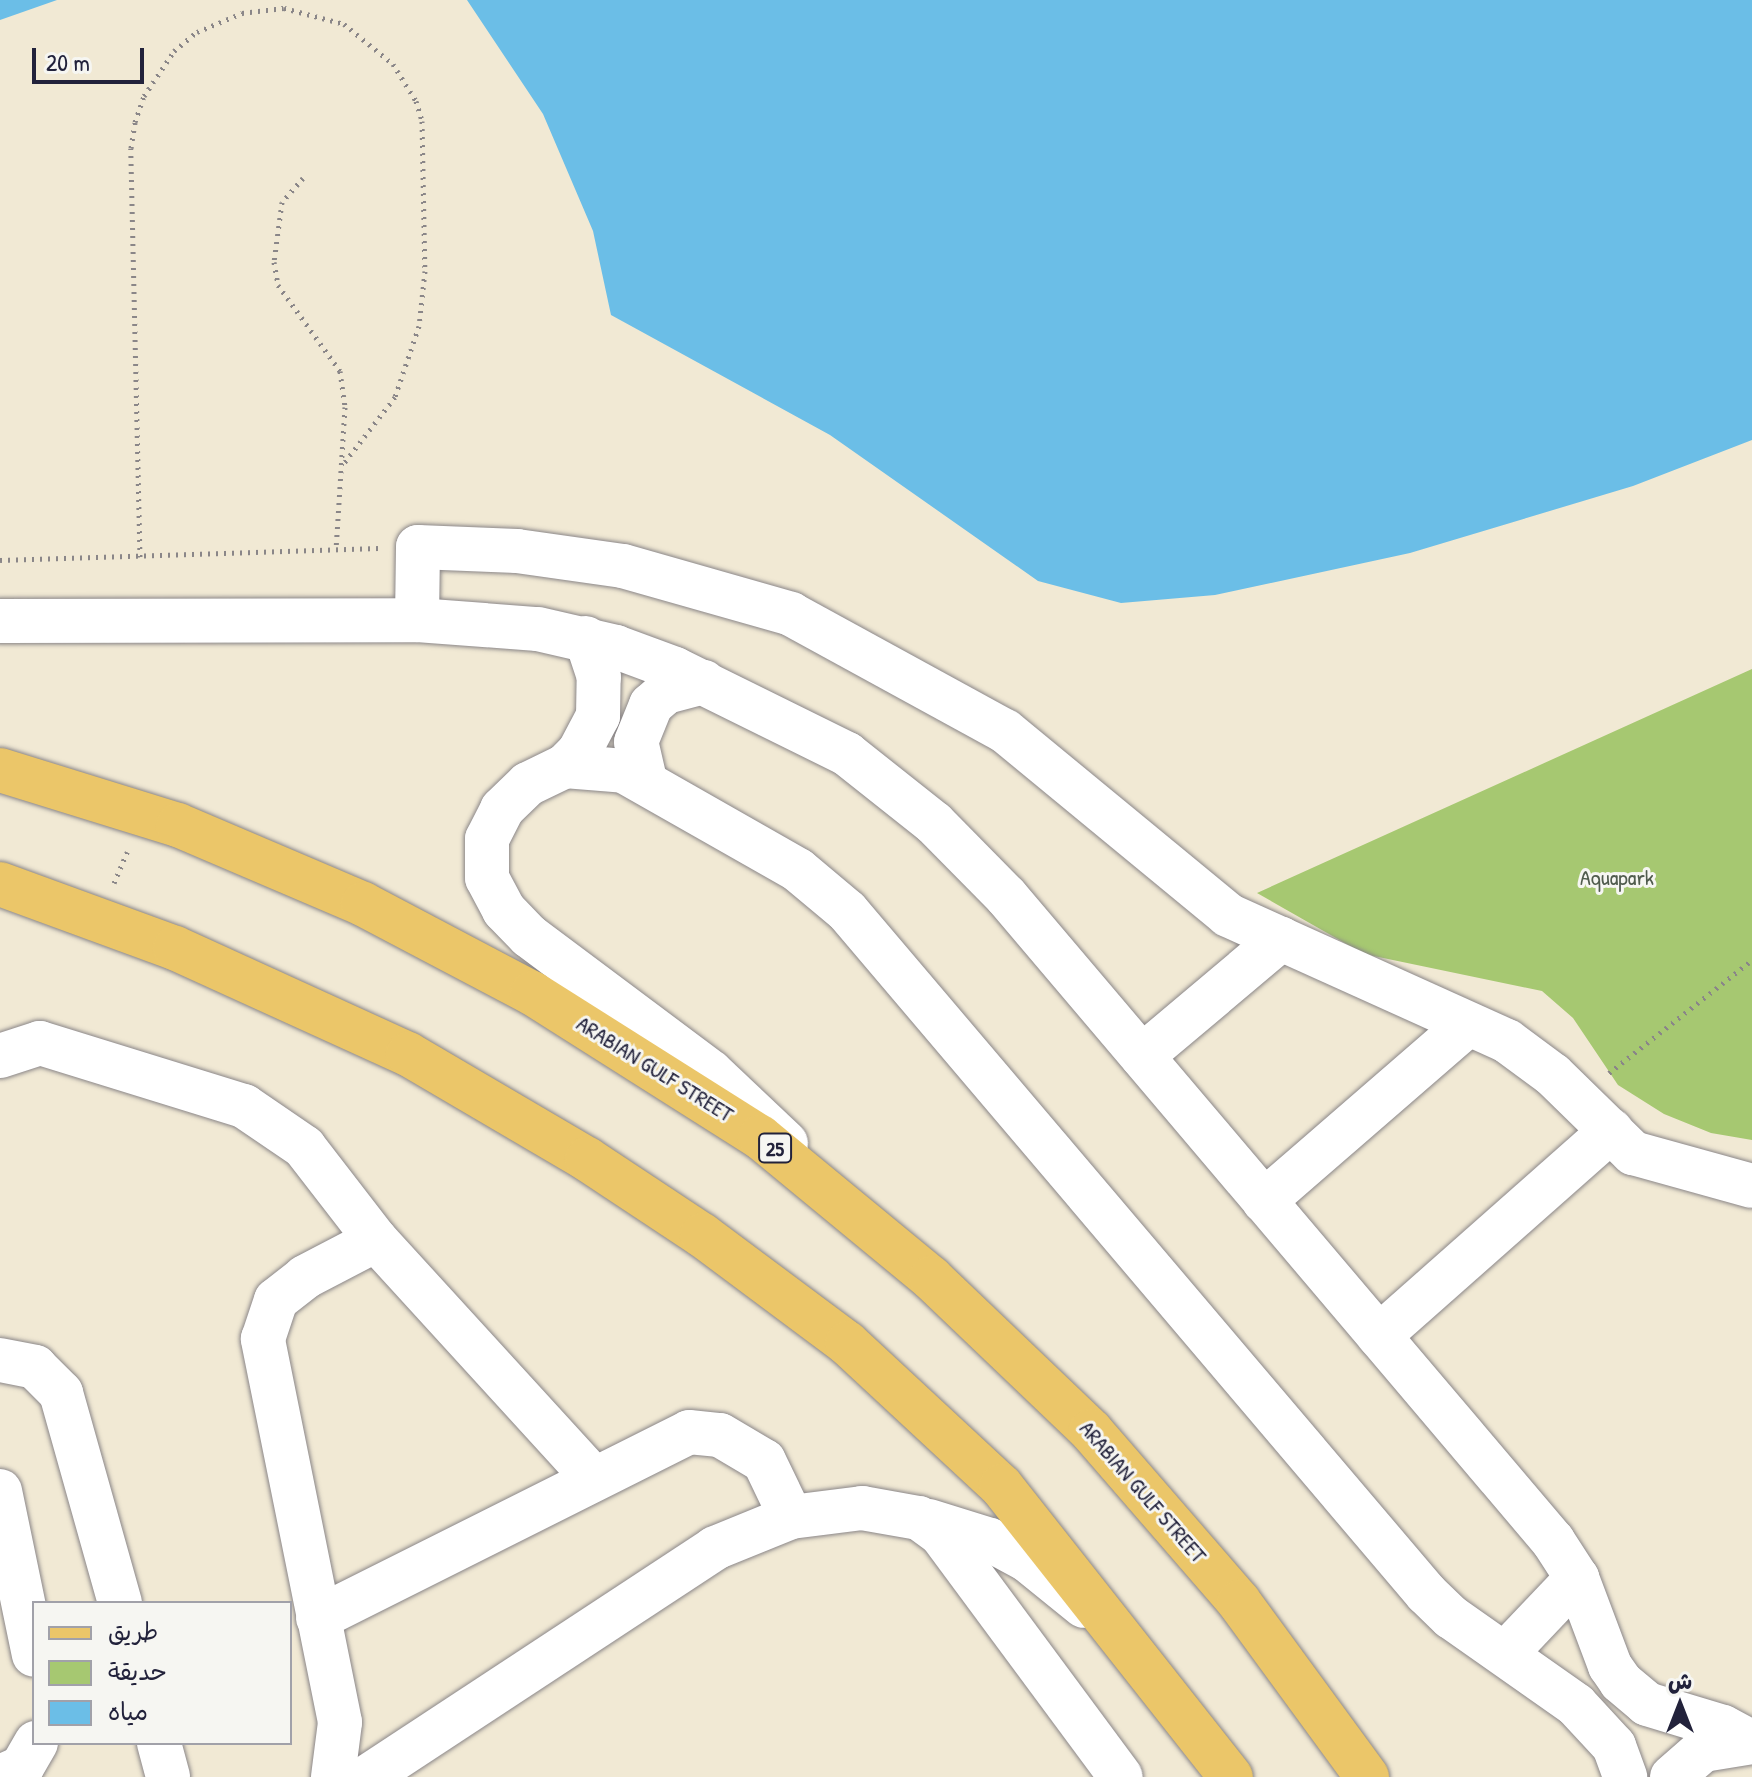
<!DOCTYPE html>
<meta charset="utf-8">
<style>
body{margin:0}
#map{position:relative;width:1752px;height:1777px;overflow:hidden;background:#f1e9d4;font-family:"Patrick Hand","Playpen Sans Arabic",sans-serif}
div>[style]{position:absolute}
.green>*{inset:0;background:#a6c871}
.water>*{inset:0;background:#6bbee7}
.path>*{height:5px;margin-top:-2.5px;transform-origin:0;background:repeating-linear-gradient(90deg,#8a8688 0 2px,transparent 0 8px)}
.roads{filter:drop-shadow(0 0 2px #8a8688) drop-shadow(0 0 2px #8a8688)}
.minor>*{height:44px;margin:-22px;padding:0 22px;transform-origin:22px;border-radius:22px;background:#fff}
.major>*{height:44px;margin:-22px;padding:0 22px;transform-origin:22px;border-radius:22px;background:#ebc669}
span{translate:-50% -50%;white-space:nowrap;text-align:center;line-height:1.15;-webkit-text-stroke:6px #f6f6f2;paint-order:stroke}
.shield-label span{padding:2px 6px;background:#f6f6f2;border:2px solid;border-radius:6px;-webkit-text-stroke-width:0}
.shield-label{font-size:20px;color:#22223b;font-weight:700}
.park-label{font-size:22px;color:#505c4e}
.street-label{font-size:22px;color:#22223b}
.legend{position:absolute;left:32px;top:1601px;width:260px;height:144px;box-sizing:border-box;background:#f6f6f2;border:2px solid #a1a1a9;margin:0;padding:10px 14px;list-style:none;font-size:24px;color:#22223b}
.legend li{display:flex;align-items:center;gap:16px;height:40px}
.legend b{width:40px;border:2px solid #a1a1a9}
.north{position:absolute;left:1640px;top:1665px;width:80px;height:80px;-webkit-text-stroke:6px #f6f6f2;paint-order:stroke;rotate:0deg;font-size:22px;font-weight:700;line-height:32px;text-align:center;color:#22223b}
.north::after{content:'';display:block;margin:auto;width:28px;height:36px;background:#22223b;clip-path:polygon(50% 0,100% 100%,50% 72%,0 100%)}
.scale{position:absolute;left:32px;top:48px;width:112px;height:36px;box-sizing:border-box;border:4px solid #22223b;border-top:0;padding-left:10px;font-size:24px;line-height:28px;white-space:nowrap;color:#22223b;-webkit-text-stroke:6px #f6f6f2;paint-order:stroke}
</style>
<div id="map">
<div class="green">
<i style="clip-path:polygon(1752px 669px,1752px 1140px,1711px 1133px,1664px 1114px,1618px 1085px,1573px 1018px,1542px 991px,1364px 954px,1257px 893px)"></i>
</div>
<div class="water">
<i style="clip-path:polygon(0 0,57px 0,0 20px)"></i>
<i style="clip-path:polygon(467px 0,1752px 0,1752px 440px,1633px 486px,1410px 553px,1215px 595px,1121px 603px,1038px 581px,830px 435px,611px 315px,593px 231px,543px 114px)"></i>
</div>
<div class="path">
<i style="left:303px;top:178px;width:32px;rotate:131deg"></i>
<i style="left:282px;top:202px;width:61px;rotate:97.6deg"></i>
<i style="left:274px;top:262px;width:23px;rotate:80deg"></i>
<i style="left:278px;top:285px;width:106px;rotate:54.2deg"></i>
<i style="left:340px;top:371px;width:36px;rotate:82deg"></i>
<i style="left:345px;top:407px;width:143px;rotate:93.6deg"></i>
<i style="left:140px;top:557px;width:409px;rotate:-91.3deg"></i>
<i style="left:131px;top:148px;width:26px;rotate:-81deg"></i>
<i style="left:135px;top:122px;width:28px;rotate:-71deg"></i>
<i style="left:144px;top:96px;width:54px;rotate:-56.3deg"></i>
<i style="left:174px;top:51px;width:30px;rotate:-40deg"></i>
<i style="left:197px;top:32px;width:49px;rotate:-22.9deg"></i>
<i style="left:242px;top:13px;width:42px;rotate:-6.8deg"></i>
<i style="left:284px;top:8px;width:62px;rotate:14.9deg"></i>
<i style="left:344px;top:24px;width:63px;rotate:39.2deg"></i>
<i style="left:393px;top:64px;width:44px;rotate:58.1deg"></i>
<i style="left:416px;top:101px;width:21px;rotate:73deg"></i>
<i style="left:422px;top:121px;width:150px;rotate:88.9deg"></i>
<i style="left:425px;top:271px;width:55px;rotate:96.2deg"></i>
<i style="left:419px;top:326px;width:75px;rotate:108.7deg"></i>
<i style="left:395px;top:397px;width:83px;rotate:127.7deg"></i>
<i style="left:0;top:560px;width:379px;rotate:-1.8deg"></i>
<i style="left:114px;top:883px;width:34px;rotate:-67deg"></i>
<i style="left:1609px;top:1073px;width:182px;rotate:-38.3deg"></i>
</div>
<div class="roads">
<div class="minor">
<i style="left:417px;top:620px;width:73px;rotate:-89.2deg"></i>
<i style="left:418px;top:547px;width:99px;rotate:2.3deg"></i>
<i style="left:517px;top:551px;width:107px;rotate:8.1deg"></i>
<i style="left:623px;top:566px;width:175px;rotate:15.9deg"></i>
<i style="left:791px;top:614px;width:244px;rotate:28.7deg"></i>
<i style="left:1005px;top:731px;width:289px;rotate:39.5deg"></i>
<i style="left:1228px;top:915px;width:306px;rotate:24.3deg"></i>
<i style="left:1507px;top:1041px;width:57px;rotate:36.5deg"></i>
<i style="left:1553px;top:1075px;width:112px;rotate:44.3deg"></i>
<i style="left:1633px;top:1153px;width:123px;rotate:15.5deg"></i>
<i style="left:0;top:621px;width:417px;rotate:-0.1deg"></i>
<i style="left:417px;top:620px;width:121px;rotate:4.3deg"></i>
<i style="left:538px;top:629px;width:80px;rotate:13deg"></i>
<i style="left:616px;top:647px;width:63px;rotate:20.4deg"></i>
<i style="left:675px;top:669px;width:192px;rotate:26.3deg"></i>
<i style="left:847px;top:754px;width:111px;rotate:38.4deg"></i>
<i style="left:934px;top:823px;width:103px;rotate:45.4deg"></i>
<i style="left:1006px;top:896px;width:846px;rotate:49.7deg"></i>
<i style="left:1553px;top:1541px;width:44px;rotate:57deg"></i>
<i style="left:1577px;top:1578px;width:94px;rotate:69.4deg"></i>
<i style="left:1610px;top:1666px;width:19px;rotate:55deg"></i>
<i style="left:1621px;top:1682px;width:34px;rotate:40deg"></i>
<i style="left:1647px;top:1704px;width:79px;rotate:16.8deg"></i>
<i style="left:1723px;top:1727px;width:30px;rotate:28deg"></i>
<i style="left:565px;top:766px;width:20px;rotate:-45deg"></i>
<i style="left:579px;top:752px;width:41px;rotate:-62.2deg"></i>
<i style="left:598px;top:716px;width:39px;rotate:-89deg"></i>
<i style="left:599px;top:677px;width:41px;rotate:-108.4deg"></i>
<i style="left:645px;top:780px;width:39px;rotate:-103deg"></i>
<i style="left:636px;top:742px;width:40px;rotate:-68deg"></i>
<i style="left:651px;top:705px;width:20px;rotate:-41deg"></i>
<i style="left:666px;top:692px;width:39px;rotate:-15deg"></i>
<i style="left:0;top:1056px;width:42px;rotate:-18deg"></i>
<i style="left:40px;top:1043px;width:214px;rotate:17.2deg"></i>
<i style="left:244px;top:1106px;width:73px;rotate:34.3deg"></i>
<i style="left:304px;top:1147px;width:118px;rotate:52.3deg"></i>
<i style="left:1142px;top:1056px;width:182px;rotate:-40.1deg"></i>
<i style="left:786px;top:1143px;width:103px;rotate:-136.6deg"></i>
<i style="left:711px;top:1072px;width:227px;rotate:-143.2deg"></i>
<i style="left:529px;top:936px;width:36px;rotate:-134deg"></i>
<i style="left:504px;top:910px;width:36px;rotate:-118deg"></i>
<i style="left:487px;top:878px;width:39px;rotate:-90deg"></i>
<i style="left:487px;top:839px;width:34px;rotate:-63deg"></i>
<i style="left:502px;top:809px;width:36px;rotate:-44deg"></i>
<i style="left:528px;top:784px;width:41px;rotate:-25.9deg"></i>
<i style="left:565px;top:766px;width:59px;rotate:4.8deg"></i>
<i style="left:624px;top:771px;width:200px;rotate:29.6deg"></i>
<i style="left:798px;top:870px;width:64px;rotate:39.9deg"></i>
<i style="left:847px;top:911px;width:895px;rotate:49.67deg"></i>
<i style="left:1426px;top:1593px;width:35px;rotate:44deg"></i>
<i style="left:1451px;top:1617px;width:153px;rotate:35.1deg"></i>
<i style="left:1576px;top:1705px;width:56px;rotate:47.2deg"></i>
<i style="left:1614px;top:1746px;width:33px;rotate:70deg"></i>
<i style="left:1264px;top:1201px;width:270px;rotate:-40.9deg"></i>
<i style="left:1379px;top:1336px;width:310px;rotate:-41.5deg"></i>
<i style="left:0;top:1360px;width:36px;rotate:11deg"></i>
<i style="left:35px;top:1367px;width:37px;rotate:45deg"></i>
<i style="left:61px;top:1393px;width:218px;rotate:74.3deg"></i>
<i style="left:0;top:1491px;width:167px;rotate:78.3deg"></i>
<i style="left:929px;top:1521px;width:64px;rotate:17.3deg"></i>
<i style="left:990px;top:1540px;width:42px;rotate:28.4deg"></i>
<i style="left:1027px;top:1560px;width:73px;rotate:38.9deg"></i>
<i style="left:318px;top:1618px;width:415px;rotate:-26.6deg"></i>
<i style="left:689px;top:1432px;width:31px;rotate:6deg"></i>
<i style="left:720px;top:1435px;width:51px;rotate:30.6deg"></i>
<i style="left:764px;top:1461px;width:62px;rotate:64.3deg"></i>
<i style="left:1505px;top:1654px;width:105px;rotate:-46.5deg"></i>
<i style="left:159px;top:1743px;width:35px;rotate:75deg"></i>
<i style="left:0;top:1777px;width:24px;rotate:-24deg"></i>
<i style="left:22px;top:1767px;width:28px;rotate:-60deg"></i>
<i style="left:333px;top:1777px;width:55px;rotate:-82.7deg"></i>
<i style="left:340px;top:1722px;width:391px;rotate:-101.4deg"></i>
<i style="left:263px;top:1339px;width:41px;rotate:-71.6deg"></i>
<i style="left:276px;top:1300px;width:37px;rotate:-38deg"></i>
<i style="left:305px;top:1277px;width:80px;rotate:-27.5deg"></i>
<i style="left:376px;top:1240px;width:323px;rotate:47.6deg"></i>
<i style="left:367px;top:1777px;width:417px;rotate:-33.3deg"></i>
<i style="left:715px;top:1548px;width:82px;rotate:-22.2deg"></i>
<i style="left:791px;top:1517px;width:72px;rotate:-7.2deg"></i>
<i style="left:862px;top:1508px;width:58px;rotate:10deg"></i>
<i style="left:919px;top:1518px;width:27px;rotate:36deg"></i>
<i style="left:941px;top:1534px;width:302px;rotate:53.5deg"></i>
<i style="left:1672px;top:1777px;width:41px;rotate:-41.1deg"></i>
<i style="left:1703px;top:1750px;width:50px;rotate:-9.3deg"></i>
</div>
<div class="major">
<i style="left:0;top:770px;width:186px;rotate:17.2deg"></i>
<i style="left:178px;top:825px;width:201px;rotate:23.1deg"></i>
<i style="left:363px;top:904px;width:191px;rotate:27.8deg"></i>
<i style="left:532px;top:993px;width:270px;rotate:32.3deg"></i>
<i style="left:760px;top:1137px;width:222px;rotate:39.5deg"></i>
<i style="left:931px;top:1278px;width:221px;rotate:43.7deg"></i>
<i style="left:1091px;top:1431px;width:226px;rotate:49.1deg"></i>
<i style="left:1239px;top:1602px;width:217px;rotate:53.8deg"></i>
<i style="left:0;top:884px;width:186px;rotate:20.1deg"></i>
<i style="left:175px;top:948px;width:256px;rotate:24.5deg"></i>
<i style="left:408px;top:1054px;width:208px;rotate:30.4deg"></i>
<i style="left:587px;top:1159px;width:138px;rotate:33.5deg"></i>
<i style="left:702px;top:1235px;width:181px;rotate:36.7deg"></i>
<i style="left:847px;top:1343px;width:210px;rotate:42.9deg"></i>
<i style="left:1001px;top:1486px;width:371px;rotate:51.7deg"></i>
</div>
</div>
<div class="shield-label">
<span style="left:775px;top:1148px">25</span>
</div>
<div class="park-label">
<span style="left:1617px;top:878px">Aquapark</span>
</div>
<div class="street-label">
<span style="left:655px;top:1069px;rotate:32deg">ARABIAN GULF STREET</span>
<span style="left:1143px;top:1492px;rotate:49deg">ARABIAN GULF STREET</span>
</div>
<ul class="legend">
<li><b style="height:10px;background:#ebc669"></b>طريق</li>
<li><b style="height:22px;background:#a6c871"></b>حديقة</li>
<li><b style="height:22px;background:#6bbee7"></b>مياه</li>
</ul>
<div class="north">ش</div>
<div class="scale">20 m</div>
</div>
